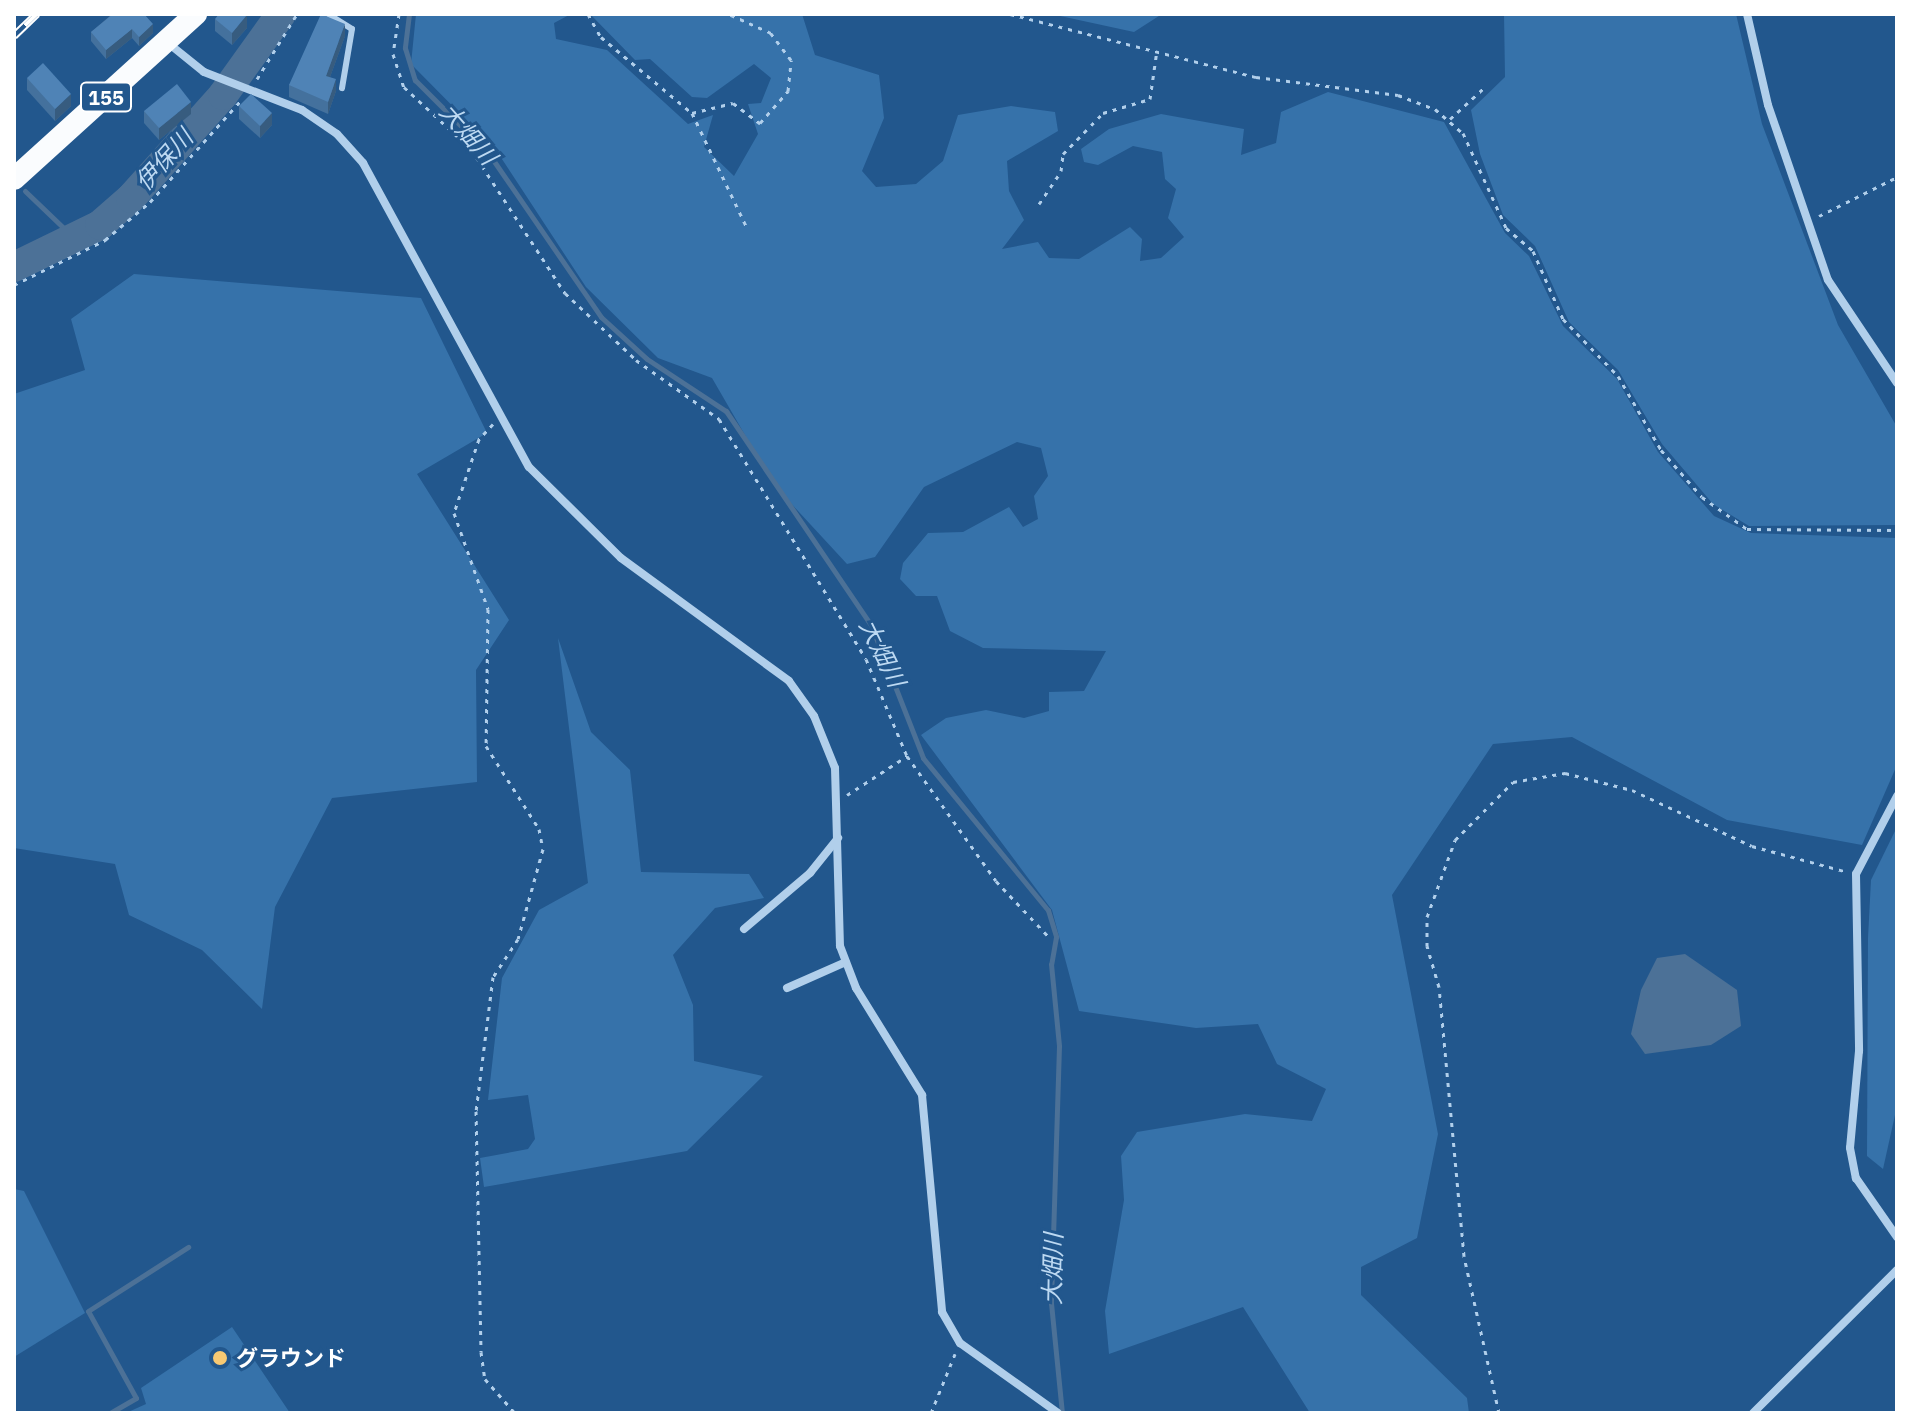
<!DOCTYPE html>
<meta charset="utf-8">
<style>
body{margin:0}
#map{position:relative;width:1911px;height:1427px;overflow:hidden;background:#22578d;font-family:"IBM Plex Sans","Noto Sans JP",sans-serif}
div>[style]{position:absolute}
.green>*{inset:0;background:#3672aa}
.water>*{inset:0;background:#4c7197}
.stream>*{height:5px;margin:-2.5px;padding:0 2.5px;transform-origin:2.5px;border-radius:2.5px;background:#4c7197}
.river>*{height:30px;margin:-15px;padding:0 15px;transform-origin:15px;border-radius:15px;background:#4c7197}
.path>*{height:3px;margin-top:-1.5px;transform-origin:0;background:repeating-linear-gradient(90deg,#b1cfeb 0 4px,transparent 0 10px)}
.service>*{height:6px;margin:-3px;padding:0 3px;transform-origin:3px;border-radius:3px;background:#b1cfeb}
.minor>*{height:8px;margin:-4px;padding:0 4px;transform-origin:4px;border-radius:4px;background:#b1cfeb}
.trunk>*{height:22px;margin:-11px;padding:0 11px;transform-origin:11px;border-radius:11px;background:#fafcfe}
.rail>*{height:8px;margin-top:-4px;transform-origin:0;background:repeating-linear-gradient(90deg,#22578d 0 15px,#fff 0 30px);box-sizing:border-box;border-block:2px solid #fff}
.wall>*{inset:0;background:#44719d}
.shaded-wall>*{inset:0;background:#375c7f}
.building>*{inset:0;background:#4f83b6}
.dots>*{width:22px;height:22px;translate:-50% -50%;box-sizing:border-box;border:4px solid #22578d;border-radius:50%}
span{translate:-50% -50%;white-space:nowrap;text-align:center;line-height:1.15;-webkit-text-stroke:6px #22578d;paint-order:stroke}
.shield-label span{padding:2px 6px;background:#22578d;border:2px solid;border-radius:6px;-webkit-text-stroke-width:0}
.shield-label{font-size:20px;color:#fff;font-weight:700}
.poi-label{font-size:22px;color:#fff;font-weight:700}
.left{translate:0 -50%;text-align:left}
.water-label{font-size:24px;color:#bdd9f2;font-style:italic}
.frame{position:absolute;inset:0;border:16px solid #fff;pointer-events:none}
</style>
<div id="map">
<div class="green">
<i style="clip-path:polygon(416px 14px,571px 14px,554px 23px,556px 39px,607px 50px,688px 124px,713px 115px,704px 147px,734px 176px,758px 134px,748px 104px,761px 103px,771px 78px,754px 64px,707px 98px,692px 97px,650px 59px,635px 60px,590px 14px,802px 14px,815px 55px,879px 75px,884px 118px,862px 171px,876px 187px,916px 184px,943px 161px,958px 115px,1011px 106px,1055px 112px,1058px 131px,1007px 161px,1009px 191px,1024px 220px,1002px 249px,1038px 242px,1049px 258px,1079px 259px,1130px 227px,1142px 239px,1140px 261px,1161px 258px,1184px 237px,1168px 218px,1176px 189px,1165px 179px,1162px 152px,1133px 146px,1098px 165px,1084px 162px,1081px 149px,1109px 129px,1161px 114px,1244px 129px,1241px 155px,1276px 143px,1281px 112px,1328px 92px,1444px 122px,1505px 233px,1529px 256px,1563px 326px,1617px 379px,1658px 452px,1714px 516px,1751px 533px,1897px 538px,1897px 765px,1862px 845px,1727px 820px,1572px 737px,1493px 744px,1392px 895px,1438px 1134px,1417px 1238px,1361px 1267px,1361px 1295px,1467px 1398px,1469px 1413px,1310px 1413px,1243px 1307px,1109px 1354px,1105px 1311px,1124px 1200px,1121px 1156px,1137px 1132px,1245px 1114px,1312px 1121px,1326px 1089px,1277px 1064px,1258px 1024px,1196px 1028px,1079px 1011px,1052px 910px,921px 735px,946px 718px,986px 710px,1024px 718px,1049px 711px,1049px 692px,1084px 691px,1106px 651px,983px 648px,950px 631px,937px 596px,916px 596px,900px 579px,903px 563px,928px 533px,963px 532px,1009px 507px,1023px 527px,1038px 519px,1034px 496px,1048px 476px,1041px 448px,1017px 442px,924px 487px,875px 557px,847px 564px,774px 485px,712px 378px,658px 358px,586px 287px,496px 150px,411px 64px)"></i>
<i style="clip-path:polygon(1051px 14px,1162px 14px,1134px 32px)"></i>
<i style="clip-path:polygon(1504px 14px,1736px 14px,1762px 124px,1838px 325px,1897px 427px,1897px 525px,1749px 526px,1713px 504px,1662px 444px,1618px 370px,1569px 322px,1535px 246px,1503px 215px,1480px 154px,1471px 110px,1505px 77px)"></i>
<i style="clip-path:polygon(134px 274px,421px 298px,487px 433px,417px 474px,509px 620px,476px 670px,477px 782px,332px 798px,275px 907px,262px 1009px,202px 950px,129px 915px,115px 864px,14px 848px,14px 394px,85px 370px,71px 319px)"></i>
<i style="clip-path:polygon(558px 638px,591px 732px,630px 770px,641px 872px,749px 874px,764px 898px,715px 908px,673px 955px,693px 1005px,694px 1061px,763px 1076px,687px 1151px,484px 1187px,480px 1158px,528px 1149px,535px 1139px,528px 1095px,488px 1100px,502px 978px,539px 910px,588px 883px)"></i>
<i style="clip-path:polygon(1897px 827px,1897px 1106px,1883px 1169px,1867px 1156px,1868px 938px,1871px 880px)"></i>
<i style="clip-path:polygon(14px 1189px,24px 1191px,85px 1313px,14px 1357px)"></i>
<i style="clip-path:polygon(232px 1327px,290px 1413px,126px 1413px,146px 1404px,141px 1388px)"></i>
</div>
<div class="water">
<i style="clip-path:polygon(1685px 954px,1737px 990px,1741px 1026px,1711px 1045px,1645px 1054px,1631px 1034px,1641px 990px,1657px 958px)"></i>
</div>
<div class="stream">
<i style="left:409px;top:14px;width:34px;rotate:97deg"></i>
<i style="left:405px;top:48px;width:34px;rotate:73deg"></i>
<i style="left:415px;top:80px;width:105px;rotate:45deg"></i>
<i style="left:489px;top:154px;width:198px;rotate:55.5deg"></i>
<i style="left:601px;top:317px;width:62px;rotate:42.4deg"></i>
<i style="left:647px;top:359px;width:95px;rotate:33.4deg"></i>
<i style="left:726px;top:411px;width:258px;rotate:55.9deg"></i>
<i style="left:871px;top:625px;width:143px;rotate:68.6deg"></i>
<i style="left:923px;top:758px;width:197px;rotate:50.6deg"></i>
<i style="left:1048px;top:910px;width:28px;rotate:73deg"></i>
<i style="left:1056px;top:937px;width:27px;rotate:100deg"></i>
<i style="left:1051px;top:964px;width:82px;rotate:84.4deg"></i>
<i style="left:1059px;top:1046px;width:257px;rotate:91.8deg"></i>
<i style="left:1051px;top:1303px;width:111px;rotate:84.3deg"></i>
<i style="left:25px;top:191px;width:68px;rotate:43.8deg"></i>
<i style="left:110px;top:1413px;width:30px;rotate:-30deg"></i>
<i style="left:136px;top:1398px;width:99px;rotate:-118.9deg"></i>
<i style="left:88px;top:1311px;width:119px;rotate:-32.6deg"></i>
</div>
<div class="river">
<i style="left:14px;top:267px;width:96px;rotate:-26deg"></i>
<i style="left:100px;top:225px;width:41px;rotate:-41.1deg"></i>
<i style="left:131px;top:198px;width:138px;rotate:-48.2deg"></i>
<i style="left:223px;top:95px;width:100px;rotate:-54.4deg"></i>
</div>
<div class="path">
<i style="left:399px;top:14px;width:40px;rotate:98.5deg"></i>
<i style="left:393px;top:54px;width:35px;rotate:72deg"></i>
<i style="left:404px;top:87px;width:91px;rotate:42.8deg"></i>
<i style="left:471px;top:149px;width:172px;rotate:56.9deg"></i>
<i style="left:565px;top:293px;width:98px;rotate:43.3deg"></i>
<i style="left:636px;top:360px;width:102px;rotate:35.4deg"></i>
<i style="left:719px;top:419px;width:281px;rotate:58.5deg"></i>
<i style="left:866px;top:659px;width:105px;rotate:67.1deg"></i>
<i style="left:907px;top:756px;width:153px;rotate:54.5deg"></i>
<i style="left:996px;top:881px;width:77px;rotate:46.6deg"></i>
<i style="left:588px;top:14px;width:26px;rotate:61deg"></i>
<i style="left:601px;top:37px;width:119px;rotate:39.9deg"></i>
<i style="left:692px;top:113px;width:42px;rotate:-13.7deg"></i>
<i style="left:733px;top:103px;width:34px;rotate:37deg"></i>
<i style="left:760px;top:123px;width:43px;rotate:-48.8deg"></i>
<i style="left:788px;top:91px;width:31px;rotate:-84deg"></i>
<i style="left:791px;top:60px;width:34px;rotate:-127deg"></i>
<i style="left:771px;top:33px;width:46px;rotate:-155.7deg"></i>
<i style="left:1010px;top:14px;width:254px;rotate:14.4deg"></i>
<i style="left:1256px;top:77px;width:143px;rotate:7.2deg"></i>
<i style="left:1398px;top:95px;width:40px;rotate:21deg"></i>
<i style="left:1435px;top:109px;width:37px;rotate:41deg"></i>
<i style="left:1463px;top:133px;width:104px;rotate:65.6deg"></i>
<i style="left:1506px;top:228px;width:35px;rotate:40deg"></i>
<i style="left:1533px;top:251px;width:74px;rotate:66.2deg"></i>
<i style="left:1563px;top:319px;width:79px;rotate:46deg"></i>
<i style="left:1618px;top:376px;width:86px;rotate:59.8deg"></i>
<i style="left:1661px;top:450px;width:62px;rotate:48.9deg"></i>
<i style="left:1702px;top:497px;width:55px;rotate:35.4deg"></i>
<i style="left:1747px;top:529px;width:150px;rotate:0.4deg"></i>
<i style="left:257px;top:79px;width:76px;rotate:-58.4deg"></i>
<i style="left:692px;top:113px;width:127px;rotate:64.4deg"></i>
<i style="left:1450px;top:119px;width:46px;rotate:-42.4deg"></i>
<i style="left:1039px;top:204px;width:40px;rotate:-56deg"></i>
<i style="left:1061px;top:171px;width:17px;rotate:-83deg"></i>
<i style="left:1063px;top:154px;width:57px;rotate:-45.7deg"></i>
<i style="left:1103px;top:113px;width:49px;rotate:-16.6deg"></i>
<i style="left:1150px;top:99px;width:49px;rotate:-81.9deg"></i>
<i style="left:1819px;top:216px;width:87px;rotate:-26.6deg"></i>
<i style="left:14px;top:285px;width:102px;rotate:-26.3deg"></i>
<i style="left:105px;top:240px;width:59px;rotate:-40.2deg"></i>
<i style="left:150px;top:202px;width:140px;rotate:-48.2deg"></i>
<i style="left:493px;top:424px;width:21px;rotate:133deg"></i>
<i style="left:479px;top:439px;width:78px;rotate:108.7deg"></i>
<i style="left:454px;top:513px;width:102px;rotate:70.5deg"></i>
<i style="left:488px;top:609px;width:137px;rotate:90.8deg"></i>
<i style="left:486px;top:746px;width:98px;rotate:57.4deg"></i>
<i style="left:539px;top:829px;width:20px;rotate:79deg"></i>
<i style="left:543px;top:849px;width:93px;rotate:105.5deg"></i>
<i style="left:518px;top:939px;width:45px;rotate:123.3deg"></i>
<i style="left:493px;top:977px;width:135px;rotate:97.2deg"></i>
<i style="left:476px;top:1111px;width:241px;rotate:88.8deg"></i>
<i style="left:481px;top:1352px;width:27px;rotate:82deg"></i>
<i style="left:485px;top:1379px;width:45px;rotate:48.6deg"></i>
<i style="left:847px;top:795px;width:72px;rotate:-33deg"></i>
<i style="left:931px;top:1413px;width:64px;rotate:-67.9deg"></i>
<i style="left:1499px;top:1413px;width:161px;rotate:-102.6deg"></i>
<i style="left:1464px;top:1256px;width:270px;rotate:-95.3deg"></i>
<i style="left:1439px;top:987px;width:43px;rotate:-106.3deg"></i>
<i style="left:1427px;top:946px;width:29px;rotate:-90deg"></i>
<i style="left:1427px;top:917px;width:82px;rotate:-70deg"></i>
<i style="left:1455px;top:840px;width:82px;rotate:-45deg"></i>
<i style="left:1513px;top:782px;width:53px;rotate:-9.8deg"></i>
<i style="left:1565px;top:773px;width:69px;rotate:14.2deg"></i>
<i style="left:1632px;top:790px;width:132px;rotate:25deg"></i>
<i style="left:1752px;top:846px;width:95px;rotate:15.2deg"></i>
</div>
<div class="service">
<i style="left:328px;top:14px;width:28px;rotate:32deg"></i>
<i style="left:352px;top:29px;width:60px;rotate:99.6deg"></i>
</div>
<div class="minor">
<i style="left:1747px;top:14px;width:93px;rotate:77deg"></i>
<i style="left:1768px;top:105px;width:185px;rotate:71.1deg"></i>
<i style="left:1828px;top:280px;width:124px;rotate:56.2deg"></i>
<i style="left:168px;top:43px;width:46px;rotate:38.9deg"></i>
<i style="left:204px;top:72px;width:105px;rotate:21.2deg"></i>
<i style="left:302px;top:110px;width:42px;rotate:34.4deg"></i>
<i style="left:337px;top:134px;width:39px;rotate:48deg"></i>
<i style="left:363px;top:163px;width:346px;rotate:61.4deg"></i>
<i style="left:529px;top:467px;width:129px;rotate:44.7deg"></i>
<i style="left:621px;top:558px;width:208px;rotate:36.2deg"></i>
<i style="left:789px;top:681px;width:43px;rotate:54.5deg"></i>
<i style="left:814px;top:716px;width:56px;rotate:68deg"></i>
<i style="left:835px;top:768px;width:178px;rotate:88.4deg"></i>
<i style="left:840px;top:946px;width:45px;rotate:69.1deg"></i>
<i style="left:856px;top:988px;width:126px;rotate:58.3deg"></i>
<i style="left:922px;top:1095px;width:218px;rotate:84.7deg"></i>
<i style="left:942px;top:1312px;width:36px;rotate:60deg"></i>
<i style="left:960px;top:1343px;width:120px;rotate:35.5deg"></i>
<i style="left:1897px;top:796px;width:88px;rotate:117.7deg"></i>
<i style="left:1856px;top:874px;width:177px;rotate:89deg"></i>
<i style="left:1859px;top:1051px;width:97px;rotate:95.3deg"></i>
<i style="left:1850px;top:1148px;width:31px;rotate:79deg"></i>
<i style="left:1856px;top:1178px;width:72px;rotate:55.2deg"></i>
<i style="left:744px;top:929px;width:87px;rotate:-40.3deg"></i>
<i style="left:810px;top:873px;width:45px;rotate:-51.3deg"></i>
<i style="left:787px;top:988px;width:64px;rotate:-23.8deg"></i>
<i style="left:1753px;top:1413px;width:203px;rotate:-44.8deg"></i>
</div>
<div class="trunk">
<i style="left:14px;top:179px;width:246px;rotate:-42.2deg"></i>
</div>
<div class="rail">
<i style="left:14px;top:36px;width:32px;rotate:-44deg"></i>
</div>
<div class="wall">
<i style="clip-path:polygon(110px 14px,144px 14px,153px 33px,139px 46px,132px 38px,106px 59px,91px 41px,91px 32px,111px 15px)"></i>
<i style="clip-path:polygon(215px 19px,247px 28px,232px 45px,215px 31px)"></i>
<i style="clip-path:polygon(345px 36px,330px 77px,336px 91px,328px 114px,289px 97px,289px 85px)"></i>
<i style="clip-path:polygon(27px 78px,71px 106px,55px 121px,27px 90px)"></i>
<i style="clip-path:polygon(239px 106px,272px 125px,260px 138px,239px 119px)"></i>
<i style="clip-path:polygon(144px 111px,191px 114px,159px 140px,144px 123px)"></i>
</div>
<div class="shaded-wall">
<i style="clip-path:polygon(247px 15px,247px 28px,232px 45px,232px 33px)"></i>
<i style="clip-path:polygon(153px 24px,153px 33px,139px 46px,139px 37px)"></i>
<i style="clip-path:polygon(345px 24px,345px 36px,326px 88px,326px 76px)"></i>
<i style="clip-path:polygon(132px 29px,132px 38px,106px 59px,106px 50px)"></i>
<i style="clip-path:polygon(336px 79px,336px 91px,328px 114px,328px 102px)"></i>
<i style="clip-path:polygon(71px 94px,71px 106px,55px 121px,55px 109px)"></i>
<i style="clip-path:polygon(191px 102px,191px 114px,159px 140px,159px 128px)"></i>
<i style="clip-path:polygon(272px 113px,272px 125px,260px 138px,260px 126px)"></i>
</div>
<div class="building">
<i style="clip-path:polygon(113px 14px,144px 14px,153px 24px,139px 37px,132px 29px,106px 50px,91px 32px)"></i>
<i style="clip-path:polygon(219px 14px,245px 14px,247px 15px,232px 33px,215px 19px)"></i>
<i style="clip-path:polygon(321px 14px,345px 24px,326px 76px,336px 79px,328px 102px,289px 85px)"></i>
<i style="clip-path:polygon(43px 63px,71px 94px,55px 109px,27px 78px)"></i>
<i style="clip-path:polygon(177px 84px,191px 102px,159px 128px,144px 111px)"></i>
<i style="clip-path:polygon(251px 94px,272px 113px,260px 126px,239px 106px)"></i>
</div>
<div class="dots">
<i style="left:220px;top:1358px;background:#f7c973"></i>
</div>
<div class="shield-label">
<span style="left:106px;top:97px">155</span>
</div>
<div class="poi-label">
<span class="left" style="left:236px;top:1358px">グラウンド</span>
</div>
<div class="water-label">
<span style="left:468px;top:134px;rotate:49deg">大畑川</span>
<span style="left:164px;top:160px;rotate:-48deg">伊保川</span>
<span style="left:882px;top:653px;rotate:64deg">大畑川</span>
<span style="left:1053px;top:1269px;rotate:-89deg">大畑川</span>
</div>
<div class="frame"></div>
</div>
